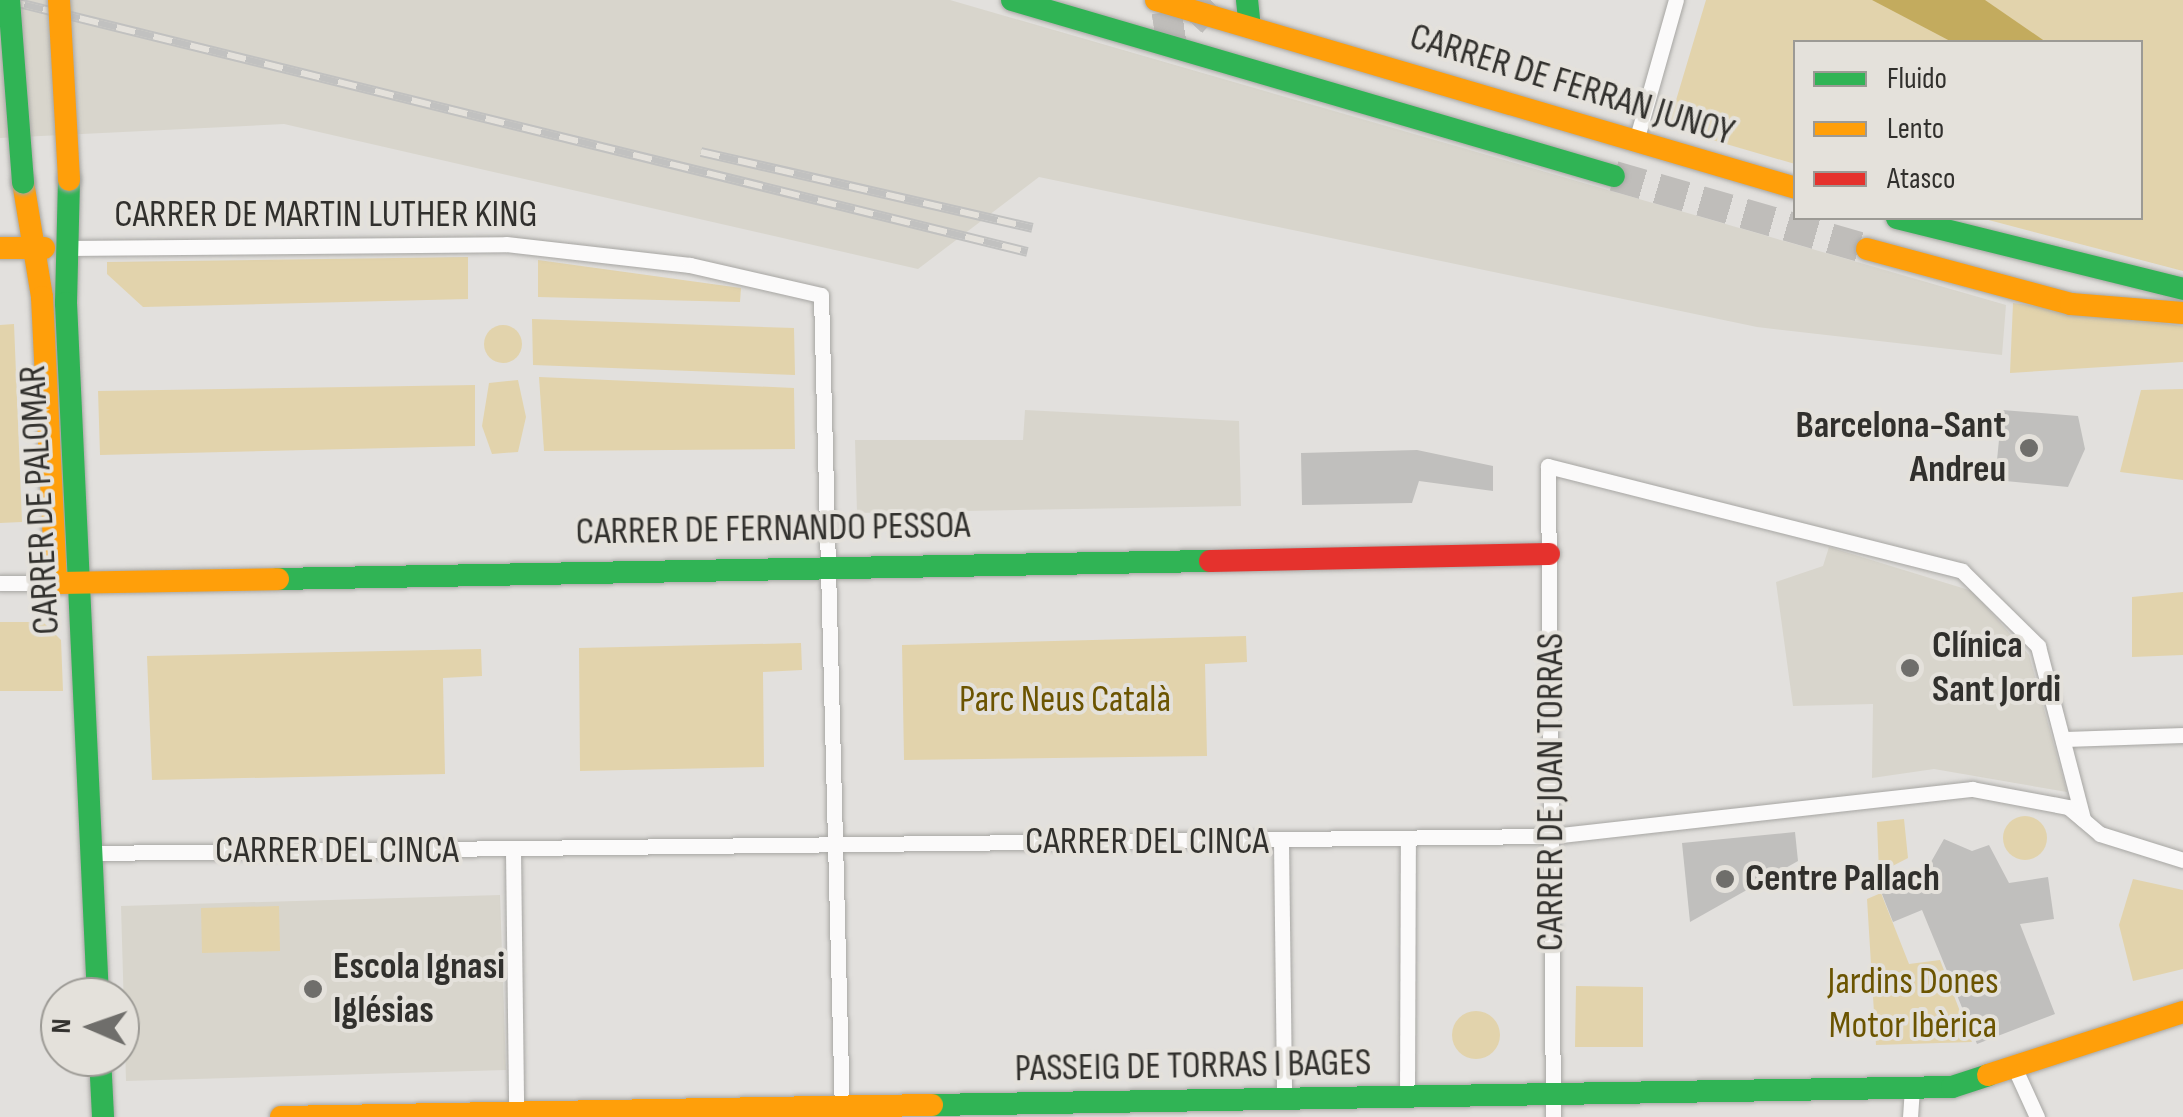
<!DOCTYPE html>
<meta charset="utf-8">
<style>
body{margin:0}
#map{position:relative;width:2183px;height:1117px;overflow:hidden;background:#e2e0dd;font-family:"Sofia Sans Condensed",sans-serif}
div>[style]{position:absolute}
.built>*{inset:0;background:#d8d5cc}
.green>*{inset:0;background:#e2d3ac}
.round{border-radius:50%}
.water>*{inset:0;background:#c3ab5e}
.building>*{inset:0;background:#c0bfbd}
.highway-tunnel>*{height:30px;margin-top:-15px;transform-origin:0;background:repeating-linear-gradient(90deg,#bfbdba 0 30px,transparent 0 45px)}
.roads{filter:drop-shadow(0 0 2px #a7a6a3) drop-shadow(0 0 2px #a7a6a3)}
.street>*{height:15px;margin:-7.5px;padding:0 7.5px;transform-origin:7.5px;border-radius:7.5px;background:#fbfafa}
.fast>*{height:22px;margin:-11px;padding:0 11px;transform-origin:11px;border-radius:11px;background:#30b455}
.slow>*{height:22px;margin:-11px;padding:0 11px;transform-origin:11px;border-radius:11px;background:#ff9f0a}
.jam>*{height:22px;margin:-11px;padding:0 11px;transform-origin:11px;border-radius:11px;background:#e5322d}
.rail>*{height:10px;margin-top:-5px;transform-origin:0;background:repeating-linear-gradient(90deg,#e4e1db 0 19px,#c1c1c0 0 38px);box-sizing:border-box;border-block:2px solid #c1c1c0}
.bridges{filter:drop-shadow(0 0 2px #a7a6a3) drop-shadow(0 0 2px #a7a6a3)}
.fast-bridge>*{height:22px;margin:-11px;padding:0 11px;transform-origin:11px;border-radius:11px;background:#30b455}
.slow-bridge>*{height:22px;margin:-11px;padding:0 11px;transform-origin:11px;border-radius:11px;background:#ff9f0a}
.dots>*{width:28px;height:28px;translate:-50% -50%;box-sizing:border-box;border:5px solid #e4e1db;border-radius:50%}
span{translate:-50% -50%;white-space:nowrap;text-align:center;line-height:1.15;-webkit-text-stroke:8px #e4e1db;paint-order:stroke}
.street-label{font-size:38px;color:#31302d}
.poi-label{font-size:38px;color:#31302d;font-weight:700}
.right{translate:-100% -50%;text-align:right}
.left{translate:0 -50%;text-align:left}
.park-label{font-size:38px;color:#6b5400}
.legend{position:absolute;left:1793px;top:40px;width:350px;height:180px;box-sizing:border-box;background:#e4e1db;border:2px solid #9c9a95;margin:0;padding:12px 18px;list-style:none;font-size:30px;color:#31302d}
.legend li{display:flex;align-items:center;gap:20px;height:50px}
.legend b{width:50px;border:2px solid #9c9a95}
.north{position:absolute;left:40px;top:977px;width:100px;height:100px;box-sizing:border-box;background:#e4e1db;border:2px solid #9c9a95;border-radius:50%;rotate:272deg;font-size:28px;font-weight:700;line-height:40px;text-align:center;color:#31302d}
.north::after{content:'';display:block;margin:auto;width:35px;height:45px;background:#6f6e6b;clip-path:polygon(50% 0,100% 100%,50% 72%,0 100%)}
</style>
<div id="map">
<div class="built">
<i style="clip-path:polygon(0 0,950px 0,2006px 305px,2002px 355px,1757px 327px,1039px 177px,918px 269px,284px 124px,0 138px)"></i>
<i style="clip-path:polygon(1025px 410px,1239px 421px,1241px 506px,857px 513px,855px 440px,1023px 440px)"></i>
<i style="clip-path:polygon(1829px 547px,1972px 591px,2029px 655px,2067px 792px,1934px 769px,1872px 778px,1873px 704px,1793px 706px,1776px 582px,1823px 566px)"></i>
<i style="clip-path:polygon(500px 895px,506px 1070px,126px 1081px,121px 906px)"></i>
</div>
<div class="green">
<i style="clip-path:polygon(1706px 0,2183px 0,2183px 271px,1981px 218px,2140px 218px,2140px 42px,1796px 42px,1795px 164px,1668px 127px)"></i>
<i style="clip-path:polygon(468px 257px,468px 299px,143px 307px,107px 274px,107px 262px)"></i>
<i style="clip-path:polygon(538px 260px,741px 288px,740px 302px,538px 297px)"></i>
<i style="clip-path:polygon(2013px 303px,2183px 326px,2183px 362px,2010px 373px)"></i>
<i style="clip-path:polygon(532px 319px,794px 328px,795px 375px,533px 365px)"></i>
<i style="clip-path:polygon(14px 324px,22px 522px,0 523px,0 325px)"></i>
<i class="round" style="left:484px;top:325px;width:38px;height:38px"></i>
<i style="clip-path:polygon(539px 377px,794px 388px,795px 449px,544px 451px)"></i>
<i style="clip-path:polygon(518px 380px,526px 417px,518px 452px,492px 454px,482px 426px,489px 383px)"></i>
<i style="clip-path:polygon(475px 385px,475px 446px,100px 455px,98px 391px)"></i>
<i style="clip-path:polygon(2183px 389px,2183px 480px,2120px 472px,2141px 390px)"></i>
<i style="clip-path:polygon(2183px 592px,2183px 655px,2132px 657px,2132px 597px)"></i>
<i style="clip-path:polygon(0 622px,43px 622px,61px 640px,63px 691px,0 691px)"></i>
<i style="clip-path:polygon(1246px 636px,1247px 662px,1205px 664px,1207px 756px,904px 760px,902px 645px)"></i>
<i style="clip-path:polygon(801px 643px,802px 670px,763px 672px,764px 767px,580px 771px,579px 648px)"></i>
<i style="clip-path:polygon(481px 649px,482px 676px,443px 678px,445px 774px,152px 780px,147px 656px)"></i>
<i class="round" style="left:2003px;top:816px;width:44px;height:44px"></i>
<i style="clip-path:polygon(1904px 819px,1908px 858px,1879px 873px,1877px 822px)"></i>
<i style="clip-path:polygon(2133px 879px,2183px 890px,2183px 969px,2133px 981px,2119px 925px)"></i>
<i style="clip-path:polygon(1881px 893px,1909px 964px,1940px 960px,1972px 1042px,1876px 1045px,1867px 899px)"></i>
<i style="clip-path:polygon(279px 906px,280px 951px,202px 953px,201px 908px)"></i>
<i style="clip-path:polygon(1576px 986px,1643px 987px,1643px 1047px,1575px 1047px)"></i>
<i class="round" style="left:1452px;top:1011px;width:48px;height:48px"></i>
</div>
<div class="water">
<i style="clip-path:polygon(1872px 0,1985px 0,2046px 42px,1952px 42px)"></i>
</div>
<div class="building">
<i style="clip-path:polygon(2002px 410px,2078px 416px,2085px 449px,2068px 487px,1995px 480px)"></i>
<i style="clip-path:polygon(1417px 450px,1493px 466px,1493px 491px,1419px 481px,1412px 503px,1302px 505px,1301px 453px)"></i>
<i style="clip-path:polygon(1795px 832px,1798px 861px,1690px 922px,1682px 843px)"></i>
<i style="clip-path:polygon(1944px 839px,1972px 851px,1989px 845px,2009px 883px,2048px 877px,2054px 919px,2020px 924px,2055px 1014px,1977px 1044px,1922px 910px,1893px 922px,1880px 889px,1927px 869px)"></i>
</div>
<div class="highway-tunnel">
<i style="left:1154px;top:29px;width:37px;rotate:-9deg"></i>
<i style="left:1191px;top:23px;width:31px;rotate:-48deg"></i>
<i style="left:1614px;top:176px;width:263px;rotate:16.1deg"></i>
</div>
<div class="roads">
<div class="street">
<i style="left:1636px;top:141px;width:147px;rotate:-74.2deg"></i>
<i style="left:67px;top:248px;width:439px;rotate:-0.5deg"></i>
<i style="left:506px;top:244px;width:185px;rotate:6.5deg"></i>
<i style="left:690px;top:265px;width:134px;rotate:12.9deg"></i>
<i style="left:821px;top:295px;width:818px;rotate:88.53deg"></i>
<i style="left:0;top:583px;width:56px"></i>
<i style="left:2065px;top:739px;width:118px;rotate:-1.9deg"></i>
<i style="left:1281px;top:841px;width:258px;rotate:89.3deg"></i>
<i style="left:513px;top:851px;width:262px;rotate:89.3deg"></i>
<i style="left:92px;top:853px;width:1460px;rotate:-0.67deg"></i>
<i style="left:1552px;top:836px;width:423px;rotate:-6.4deg"></i>
<i style="left:1972px;top:789px;width:98px;rotate:10.6deg"></i>
<i style="left:2068px;top:807px;width:42px;rotate:40.2deg"></i>
<i style="left:2100px;top:834px;width:87px;rotate:17.4deg"></i>
<i style="left:2016px;top:1071px;width:51px;rotate:65.5deg"></i>
<i style="left:1407px;top:1097px;width:258px;rotate:-89.8deg"></i>
<i style="left:1553px;top:1117px;width:651px;rotate:-90.44deg"></i>
<i style="left:1548px;top:466px;width:427px;rotate:14.2deg"></i>
<i style="left:1962px;top:571px;width:107px;rotate:44.6deg"></i>
<i style="left:2038px;top:646px;width:179px;rotate:75.4deg"></i>
<i style="left:1910px;top:1117px;width:30px;rotate:-86deg"></i>
</div>
<div class="fast">
<i style="left:1012px;top:0;width:627px;rotate:16.3deg"></i>
<i style="left:1247px;top:0;width:27px;rotate:84deg"></i>
<i style="left:69px;top:180px;width:123px;rotate:91.4deg"></i>
<i style="left:66px;top:303px;width:695px;rotate:87.36deg"></i>
<i style="left:1897px;top:218px;width:295px;rotate:13.9deg"></i>
<i style="left:278px;top:579px;width:932px;rotate:-1.11deg"></i>
<i style="left:100px;top:1057px;width:60px;rotate:87.1deg"></i>
<i style="left:932px;top:1105px;width:1020px;rotate:-1.01deg"></i>
<i style="left:1952px;top:1087px;width:38px;rotate:-18deg"></i>
</div>
<div class="slow">
<i style="left:1156px;top:0;width:667px;rotate:16.37deg"></i>
<i style="left:23px;top:182px;width:117px;rotate:80.6deg"></i>
<i style="left:42px;top:297px;width:286px;rotate:87.2deg"></i>
<i style="left:56px;top:583px;width:222px;rotate:-1deg"></i>
<i style="left:0;top:248px;width:44px"></i>
<i style="left:1867px;top:249px;width:211px;rotate:15.1deg"></i>
<i style="left:2071px;top:304px;width:112px;rotate:4.6deg"></i>
<i style="left:1988px;top:1075px;width:205px;rotate:-17.9deg"></i>
<i style="left:281px;top:1117px;width:651px;rotate:-1.06deg"></i>
</div>
<div class="jam">
<i style="left:1210px;top:561px;width:339px;rotate:-1.2deg"></i>
</div>
</div>
<div class="rail">
<i style="left:6px;top:0;width:1052px;rotate:13.86deg"></i>
<i style="left:701px;top:152px;width:340px;rotate:12.9deg"></i>
</div>
<div class="bridges">
<div class="fast-bridge">
<i style="left:9px;top:0;width:183px;rotate:85.6deg"></i>
</div>
<div class="slow-bridge">
<i style="left:59px;top:0;width:180px;rotate:86.8deg"></i>
</div>
</div>
<div class="dots">
<i style="left:2029px;top:448px;background:#6f6e6b"></i>
<i style="left:1910px;top:668px;background:#6f6e6b"></i>
<i style="left:1725px;top:879px;background:#6f6e6b"></i>
<i style="left:313px;top:989px;background:#6f6e6b"></i>
</div>
<div class="street-label">
<span style="left:1572px;top:85px;rotate:17deg">CARRER DE FERRAN JUNOY</span>
<span style="left:326px;top:215px">CARRER DE MARTIN LUTHER KING</span>
<span style="left:40px;top:500px;rotate:-93deg">CARRER DE PALOMAR</span>
<span style="left:773px;top:529px;rotate:-1deg">CARRER DE FERNANDO PESSOA</span>
<span style="left:1551px;top:792px;rotate:-90deg">CARRER DE JOAN TORRAS</span>
<span style="left:1147px;top:842px">CARRER DEL CINCA</span>
<span style="left:337px;top:851px">CARRER DEL CINCA</span>
<span style="left:1193px;top:1066px;rotate:-1deg">PASSEIG DE TORRAS I BAGES</span>
</div>
<div class="poi-label">
<span class="right" style="left:2006px;top:448px">Barcelona-Sant<br>Andreu</span>
<span class="left" style="left:1932px;top:668px">Clínica<br>Sant Jordi</span>
<span class="left" style="left:1745px;top:879px">Centre Pallach</span>
<span class="left" style="left:333px;top:989px">Escola Ignasi<br>Iglésias</span>
</div>
<div class="park-label">
<span style="left:1065px;top:700px">Parc Neus Català</span>
<span style="left:1913px;top:1004px">Jardins Dones<br>Motor Ibèrica</span>
</div>
<ul class="legend">
<li><b style="height:12px;background:#30b455"></b>Fluido</li>
<li><b style="height:12px;background:#ff9f0a"></b>Lento</li>
<li><b style="height:12px;background:#e5322d"></b>Atasco</li>
</ul>
<div class="north">N</div>
</div>
